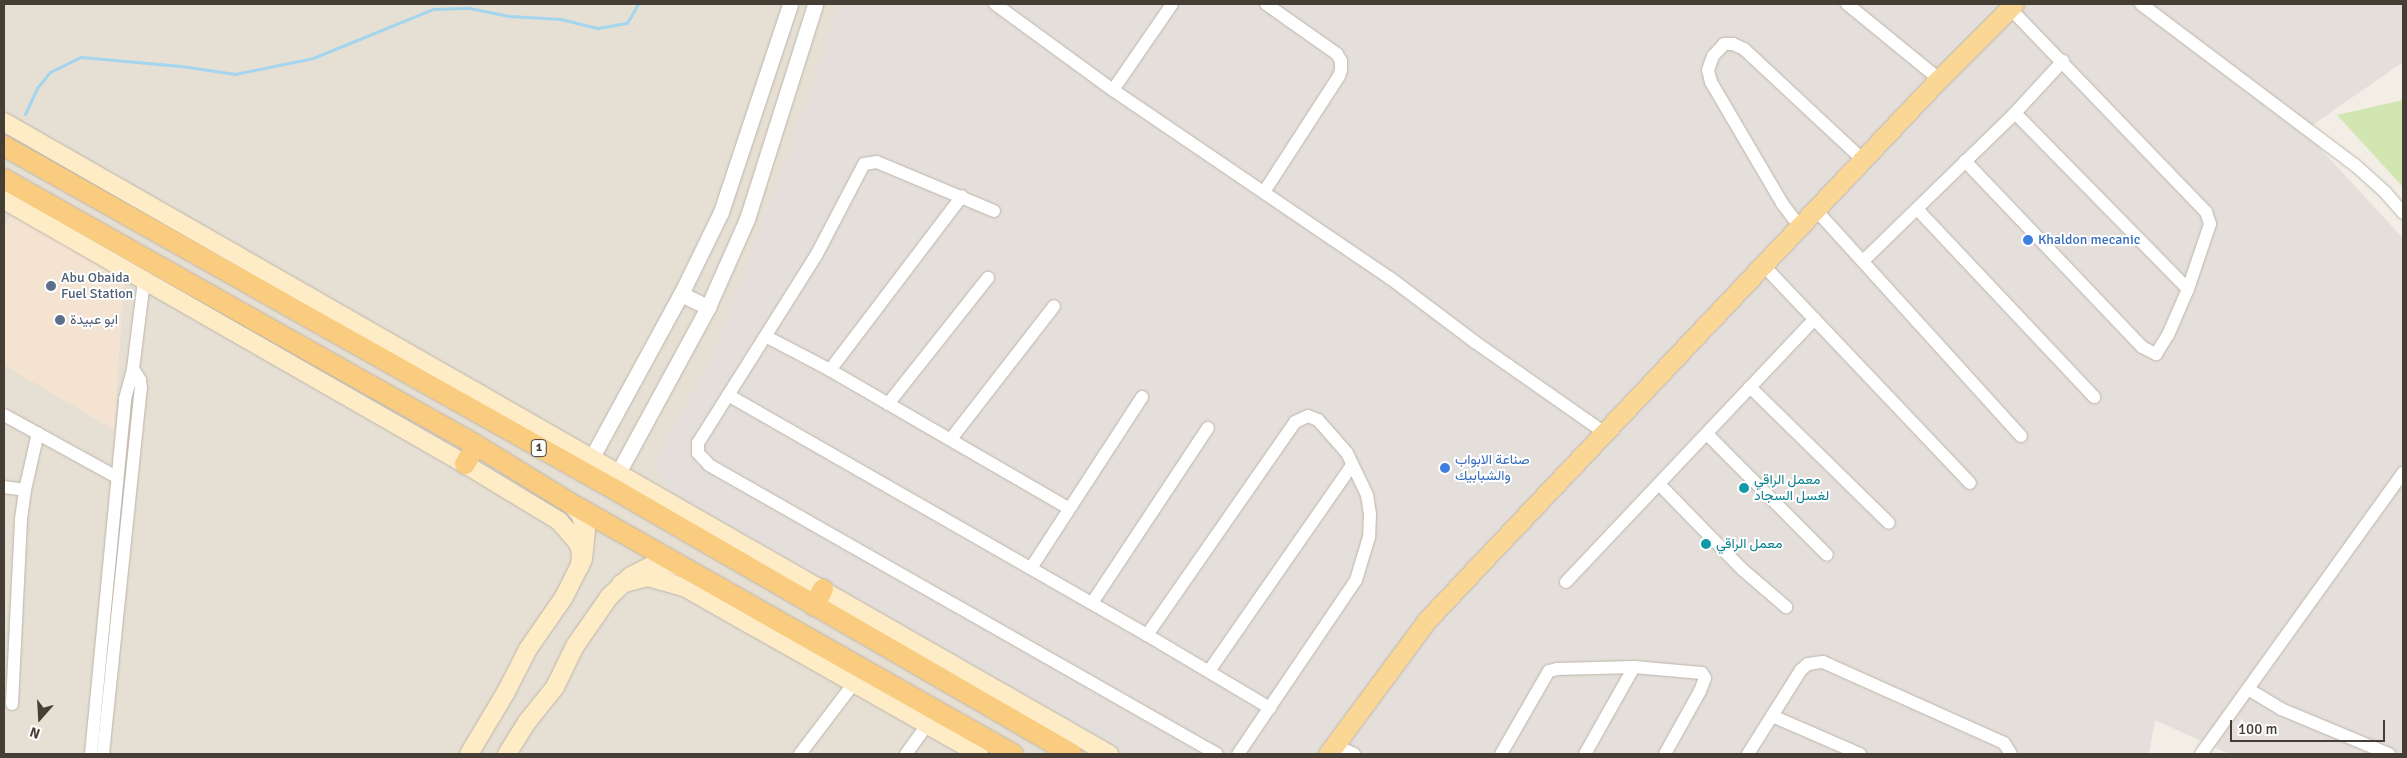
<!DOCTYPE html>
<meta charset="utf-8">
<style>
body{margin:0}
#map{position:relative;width:2407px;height:758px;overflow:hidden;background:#f2eee6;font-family:Signika,Vazirmatn,sans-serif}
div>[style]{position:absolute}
.residential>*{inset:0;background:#e6dfd4}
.commercial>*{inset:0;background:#f4e3d1}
.industrial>*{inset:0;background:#e5dfdb}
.green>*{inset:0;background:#d1e6b0}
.stream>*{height:3px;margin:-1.5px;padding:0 1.5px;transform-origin:1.5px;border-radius:1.5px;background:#a4d5ee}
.roads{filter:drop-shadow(0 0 1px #bdb5a9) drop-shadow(0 0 1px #bdb5a9)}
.minor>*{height:12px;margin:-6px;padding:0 6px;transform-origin:6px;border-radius:6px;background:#fff}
.tertiary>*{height:15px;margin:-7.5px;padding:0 7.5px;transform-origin:7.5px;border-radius:7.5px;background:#fff}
.secondary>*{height:18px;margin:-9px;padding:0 9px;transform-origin:9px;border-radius:9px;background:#fdecc6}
.primary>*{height:19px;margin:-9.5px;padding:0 9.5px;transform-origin:9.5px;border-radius:9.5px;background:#fbd796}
.trunk>*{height:20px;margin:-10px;padding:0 10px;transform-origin:10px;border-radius:10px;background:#facc80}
.dots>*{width:14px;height:14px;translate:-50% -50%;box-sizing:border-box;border:2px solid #fff;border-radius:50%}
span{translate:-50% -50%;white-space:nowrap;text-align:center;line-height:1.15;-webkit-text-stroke:4px #fff;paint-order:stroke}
.shield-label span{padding:1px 4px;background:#fff;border:1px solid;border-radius:4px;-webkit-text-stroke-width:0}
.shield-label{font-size:12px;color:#453e35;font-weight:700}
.shop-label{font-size:14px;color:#366cbe}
.left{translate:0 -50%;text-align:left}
.service-label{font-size:14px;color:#4e5e75}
.culture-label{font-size:14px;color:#0d838f}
.frame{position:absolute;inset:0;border:5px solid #453e35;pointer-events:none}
.north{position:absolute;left:15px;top:693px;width:50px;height:50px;-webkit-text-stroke:4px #fff;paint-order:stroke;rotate:199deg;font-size:14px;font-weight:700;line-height:20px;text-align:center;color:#453e35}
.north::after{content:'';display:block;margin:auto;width:18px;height:22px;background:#453e35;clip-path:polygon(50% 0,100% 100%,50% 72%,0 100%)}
.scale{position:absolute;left:2230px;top:720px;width:155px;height:22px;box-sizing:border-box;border:2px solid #453e35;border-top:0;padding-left:6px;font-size:15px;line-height:18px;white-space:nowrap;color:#453e35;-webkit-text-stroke:4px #fff;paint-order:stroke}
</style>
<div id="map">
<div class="residential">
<i style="clip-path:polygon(4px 4px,2403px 4px,2317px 84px,2142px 439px,2149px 754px,4px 754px)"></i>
</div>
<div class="commercial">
<i style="clip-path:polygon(18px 204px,125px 267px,114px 430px,4px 365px,4px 226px)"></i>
</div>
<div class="industrial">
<i style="clip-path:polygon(838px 4px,2403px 4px,2403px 62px,2304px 131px,2403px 238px,2403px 754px,2229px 754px,2155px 720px,2149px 754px,1109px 754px,674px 497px,652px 466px,715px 349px,807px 102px)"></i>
</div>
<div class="green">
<i style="clip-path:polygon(2403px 100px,2403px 187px,2337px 115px)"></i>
</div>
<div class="stream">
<i style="left:25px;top:114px;width:29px;rotate:-65deg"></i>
<i style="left:37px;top:88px;width:21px;rotate:-51deg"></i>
<i style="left:50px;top:72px;width:34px;rotate:-26deg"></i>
<i style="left:81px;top:57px;width:100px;rotate:5.1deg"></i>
<i style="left:181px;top:66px;width:55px;rotate:8.4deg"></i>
<i style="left:235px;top:74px;width:80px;rotate:-11.6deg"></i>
<i style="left:313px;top:58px;width:130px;rotate:-22.2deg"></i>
<i style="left:433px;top:9px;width:36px;rotate:-2deg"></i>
<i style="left:469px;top:8px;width:41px;rotate:11.3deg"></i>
<i style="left:509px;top:16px;width:52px;rotate:3.3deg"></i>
<i style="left:561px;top:19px;width:38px;rotate:14deg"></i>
<i style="left:598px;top:28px;width:29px;rotate:-10deg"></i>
<i style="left:627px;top:23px;width:22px;rotate:-60deg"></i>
</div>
<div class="roads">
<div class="minor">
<i style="left:995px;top:4px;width:146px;rotate:36.1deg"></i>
<i style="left:1113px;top:90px;width:335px;rotate:34.2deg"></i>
<i style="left:1390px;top:278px;width:106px;rotate:37deg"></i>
<i style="left:1475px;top:342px;width:159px;rotate:35deg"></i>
<i style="left:1847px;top:4px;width:119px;rotate:39.2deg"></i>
<i style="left:2141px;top:4px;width:268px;rotate:37deg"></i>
<i style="left:2355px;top:165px;width:40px;rotate:42deg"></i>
<i style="left:2385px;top:192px;width:28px;rotate:49deg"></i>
<i style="left:1113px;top:90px;width:104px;rotate:-55.5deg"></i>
<i style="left:2015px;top:113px;width:247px;rotate:45.5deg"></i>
<i style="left:1965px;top:161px;width:257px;rotate:46.4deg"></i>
<i style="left:2142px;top:347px;width:16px;rotate:27deg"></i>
<i style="left:2156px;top:354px;width:22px;rotate:-58deg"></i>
<i style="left:2168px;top:335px;width:50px;rotate:-66.5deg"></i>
<i style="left:2188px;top:289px;width:69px;rotate:-71.3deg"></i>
<i style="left:2210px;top:224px;width:13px;rotate:-108deg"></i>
<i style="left:2206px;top:212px;width:283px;rotate:-133.9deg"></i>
<i style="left:1264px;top:192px;width:138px;rotate:-57.1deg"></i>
<i style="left:1339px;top:76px;width:6px;rotate:-72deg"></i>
<i style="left:1341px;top:70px;width:9px;rotate:-90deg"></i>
<i style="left:1341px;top:61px;width:8px;rotate:-120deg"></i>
<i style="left:1337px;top:54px;width:87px;rotate:-144.8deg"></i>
<i style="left:1816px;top:210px;width:305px;rotate:47.8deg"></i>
<i style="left:1918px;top:210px;width:257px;rotate:46.7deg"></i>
<i style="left:994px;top:211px;width:127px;rotate:-157.3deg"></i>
<i style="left:877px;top:162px;width:13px;rotate:171deg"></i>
<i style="left:864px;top:164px;width:102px;rotate:117.6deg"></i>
<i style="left:817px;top:254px;width:223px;rotate:122.2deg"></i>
<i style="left:698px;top:443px;width:10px;rotate:90deg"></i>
<i style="left:698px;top:453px;width:16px;rotate:47deg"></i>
<i style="left:709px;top:465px;width:584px;rotate:29.64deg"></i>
<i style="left:1800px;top:227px;width:30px;rotate:-127deg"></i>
<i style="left:1782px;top:203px;width:140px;rotate:-120.4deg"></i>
<i style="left:1711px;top:82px;width:12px;rotate:-104deg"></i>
<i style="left:1708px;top:70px;width:15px;rotate:-70deg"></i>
<i style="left:1713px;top:56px;width:16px;rotate:-47deg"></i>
<i style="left:1724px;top:44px;width:9px"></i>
<i style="left:1733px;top:44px;width:12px;rotate:24deg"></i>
<i style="left:1744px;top:49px;width:163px;rotate:43deg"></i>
<i style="left:1863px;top:261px;width:212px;rotate:-44.2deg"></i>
<i style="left:2015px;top:113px;width:71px;rotate:-47.3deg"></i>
<i style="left:1764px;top:266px;width:299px;rotate:46.5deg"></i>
<i style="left:767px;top:337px;width:71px;rotate:27.6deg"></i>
<i style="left:830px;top:370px;width:275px;rotate:30.1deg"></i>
<i style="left:830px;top:370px;width:218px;rotate:-52.8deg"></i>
<i style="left:1750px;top:387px;width:194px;rotate:44.4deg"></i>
<i style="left:728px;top:395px;width:483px;rotate:29.8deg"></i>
<i style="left:1147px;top:635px;width:143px;rotate:30.7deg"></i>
<i style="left:888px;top:404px;width:161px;rotate:-51.6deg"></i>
<i style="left:4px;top:415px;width:129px;rotate:28.8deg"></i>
<i style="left:1707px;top:434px;width:170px;rotate:45.2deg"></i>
<i style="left:951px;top:439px;width:168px;rotate:-52.2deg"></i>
<i style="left:1659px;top:484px;width:120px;rotate:45.7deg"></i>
<i style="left:1743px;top:570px;width:57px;rotate:40.7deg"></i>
<i style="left:4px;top:487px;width:21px;rotate:8deg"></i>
<i style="left:1031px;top:568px;width:204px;rotate:-57deg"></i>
<i style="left:1566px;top:582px;width:362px;rotate:-46.6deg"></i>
<i style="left:1092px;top:603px;width:210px;rotate:-56.5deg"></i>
<i style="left:1147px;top:635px;width:259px;rotate:-55.2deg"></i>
<i style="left:1295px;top:422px;width:14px;rotate:-25deg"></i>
<i style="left:1308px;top:416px;width:11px;rotate:22deg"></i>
<i style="left:1318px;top:420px;width:44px;rotate:48.7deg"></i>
<i style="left:1347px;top:453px;width:47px;rotate:64.5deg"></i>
<i style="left:1367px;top:495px;width:19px;rotate:81deg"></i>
<i style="left:1370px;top:514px;width:23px;rotate:92deg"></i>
<i style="left:1369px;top:537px;width:45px;rotate:106.8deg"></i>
<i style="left:1356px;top:580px;width:210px;rotate:124.1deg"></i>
<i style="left:1209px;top:671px;width:251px;rotate:-55.2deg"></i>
<i style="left:2248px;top:689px;width:39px;rotate:31deg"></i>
<i style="left:2281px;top:709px;width:117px;rotate:22.6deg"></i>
<i style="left:12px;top:704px;width:185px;rotate:-87.2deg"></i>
<i style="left:21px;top:519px;width:29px;rotate:-82deg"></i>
<i style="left:25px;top:490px;width:58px;rotate:-77.2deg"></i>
<i style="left:1772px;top:716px;width:96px;rotate:23.4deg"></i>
<i style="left:1334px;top:745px;width:22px;rotate:24deg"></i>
<i style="left:91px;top:754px;width:357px;rotate:-84.5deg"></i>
<i style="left:125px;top:399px;width:31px;rotate:-75deg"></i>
<i style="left:133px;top:369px;width:89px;rotate:-82.9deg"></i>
<i style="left:103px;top:754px;width:367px;rotate:-84.1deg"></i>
<i style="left:141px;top:389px;width:9px;rotate:-96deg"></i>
<i style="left:140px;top:380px;width:13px;rotate:-122deg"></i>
<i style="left:800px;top:754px;width:89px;rotate:-52.7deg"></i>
<i style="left:906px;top:754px;width:36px;rotate:-54deg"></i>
<i style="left:1501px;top:754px;width:96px;rotate:-60deg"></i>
<i style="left:1549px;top:671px;width:8px;rotate:-14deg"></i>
<i style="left:1557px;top:669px;width:77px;rotate:-1.5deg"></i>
<i style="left:1634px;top:667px;width:68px;rotate:5deg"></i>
<i style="left:1702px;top:673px;width:6px;rotate:59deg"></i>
<i style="left:1705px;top:678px;width:14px;rotate:111deg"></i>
<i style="left:1700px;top:691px;width:72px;rotate:119.1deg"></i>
<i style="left:1585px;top:754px;width:100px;rotate:-60.6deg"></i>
<i style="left:1748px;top:754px;width:99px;rotate:-57.8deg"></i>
<i style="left:1801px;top:670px;width:9px;rotate:-41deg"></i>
<i style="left:1808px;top:664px;width:15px;rotate:-8deg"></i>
<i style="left:1823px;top:662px;width:198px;rotate:24.1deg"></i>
<i style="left:2004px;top:743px;width:13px;rotate:58deg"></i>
<i style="left:2201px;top:754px;width:346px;rotate:-54.3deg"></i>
</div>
<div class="tertiary">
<i style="left:681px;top:294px;width:30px;rotate:26deg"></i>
<i style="left:592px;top:457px;width:186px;rotate:-61.4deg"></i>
<i style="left:681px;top:294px;width:91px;rotate:-64deg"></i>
<i style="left:721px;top:212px;width:219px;rotate:-71.6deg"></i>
<i style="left:618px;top:473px;width:189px;rotate:-61.5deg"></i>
<i style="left:708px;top:307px;width:96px;rotate:-66.1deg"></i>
<i style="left:747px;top:219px;width:225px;rotate:-72.4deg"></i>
</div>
<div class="secondary">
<i style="left:4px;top:122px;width:1273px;rotate:29.77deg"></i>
<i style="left:4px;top:200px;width:531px;rotate:29.8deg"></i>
<i style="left:465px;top:464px;width:110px;rotate:31.2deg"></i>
<i style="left:559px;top:521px;width:29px;rotate:49deg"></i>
<i style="left:578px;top:543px;width:9px;rotate:72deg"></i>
<i style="left:581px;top:552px;width:14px;rotate:94deg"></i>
<i style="left:621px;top:584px;width:28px;rotate:-15deg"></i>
<i style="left:648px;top:577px;width:37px;rotate:16deg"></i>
<i style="left:684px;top:587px;width:339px;rotate:29.5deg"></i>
<i style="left:469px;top:754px;width:72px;rotate:-59.2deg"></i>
<i style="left:506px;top:692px;width:48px;rotate:-62.9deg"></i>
<i style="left:528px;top:649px;width:63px;rotate:-55.3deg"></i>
<i style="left:564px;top:597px;width:42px;rotate:-63.4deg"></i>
<i style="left:583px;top:559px;width:28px;rotate:-84deg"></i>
<i style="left:586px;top:531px;width:18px;rotate:-109deg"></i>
<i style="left:580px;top:514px;width:15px;rotate:-132deg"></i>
<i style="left:507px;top:754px;width:38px;rotate:-58deg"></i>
<i style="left:527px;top:722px;width:45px;rotate:-51.3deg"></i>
<i style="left:555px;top:687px;width:46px;rotate:-64deg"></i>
<i style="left:575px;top:646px;width:60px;rotate:-55.2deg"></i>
<i style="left:609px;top:597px;width:30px;rotate:-44deg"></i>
<i style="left:631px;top:576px;width:20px;rotate:-27deg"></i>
<i style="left:649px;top:567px;width:19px;rotate:-9deg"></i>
<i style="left:668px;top:564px;width:16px;rotate:14deg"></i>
</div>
<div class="primary">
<i style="left:1328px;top:754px;width:168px;rotate:-53.5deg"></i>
<i style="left:1428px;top:619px;width:743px;rotate:-46.58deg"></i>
<i style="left:1939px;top:79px;width:106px;rotate:-45deg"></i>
</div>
<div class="trunk">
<i style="left:4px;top:146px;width:698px;rotate:29.36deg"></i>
<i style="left:612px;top:488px;width:531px;rotate:30.04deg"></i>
<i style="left:4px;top:179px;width:542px;rotate:29.4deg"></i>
<i style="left:476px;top:445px;width:110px;rotate:31.7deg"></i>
<i style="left:570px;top:503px;width:509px;rotate:29.54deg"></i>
<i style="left:465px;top:464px;width:22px;rotate:-60deg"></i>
<i style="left:814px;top:606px;width:19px;rotate:-62deg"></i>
</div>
</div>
<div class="dots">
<i style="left:2028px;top:240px;background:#3f7fe0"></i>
<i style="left:51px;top:286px;background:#5c6f8a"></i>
<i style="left:60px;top:320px;background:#5c6f8a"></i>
<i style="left:1445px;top:468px;background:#3f7fe0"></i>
<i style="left:1744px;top:488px;background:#0f9aa8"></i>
<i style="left:1706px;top:544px;background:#0f9aa8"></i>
</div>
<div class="shield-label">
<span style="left:539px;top:448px">1</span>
</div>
<div class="shop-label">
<span class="left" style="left:2038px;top:240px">Khaldon mecanic</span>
<span class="left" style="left:1455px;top:468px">صناعة الابواب<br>والشبابيك</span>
</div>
<div class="service-label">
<span class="left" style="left:61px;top:286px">Abu Obaida<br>Fuel Station</span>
<span class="left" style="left:70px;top:320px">ابو عبيدة</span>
</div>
<div class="culture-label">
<span class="left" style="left:1754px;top:488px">معمل الراقي<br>لغسل السجاد</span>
<span class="left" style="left:1716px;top:544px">معمل الراقي</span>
</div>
<div class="frame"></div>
<div class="north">N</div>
<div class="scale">100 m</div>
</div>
